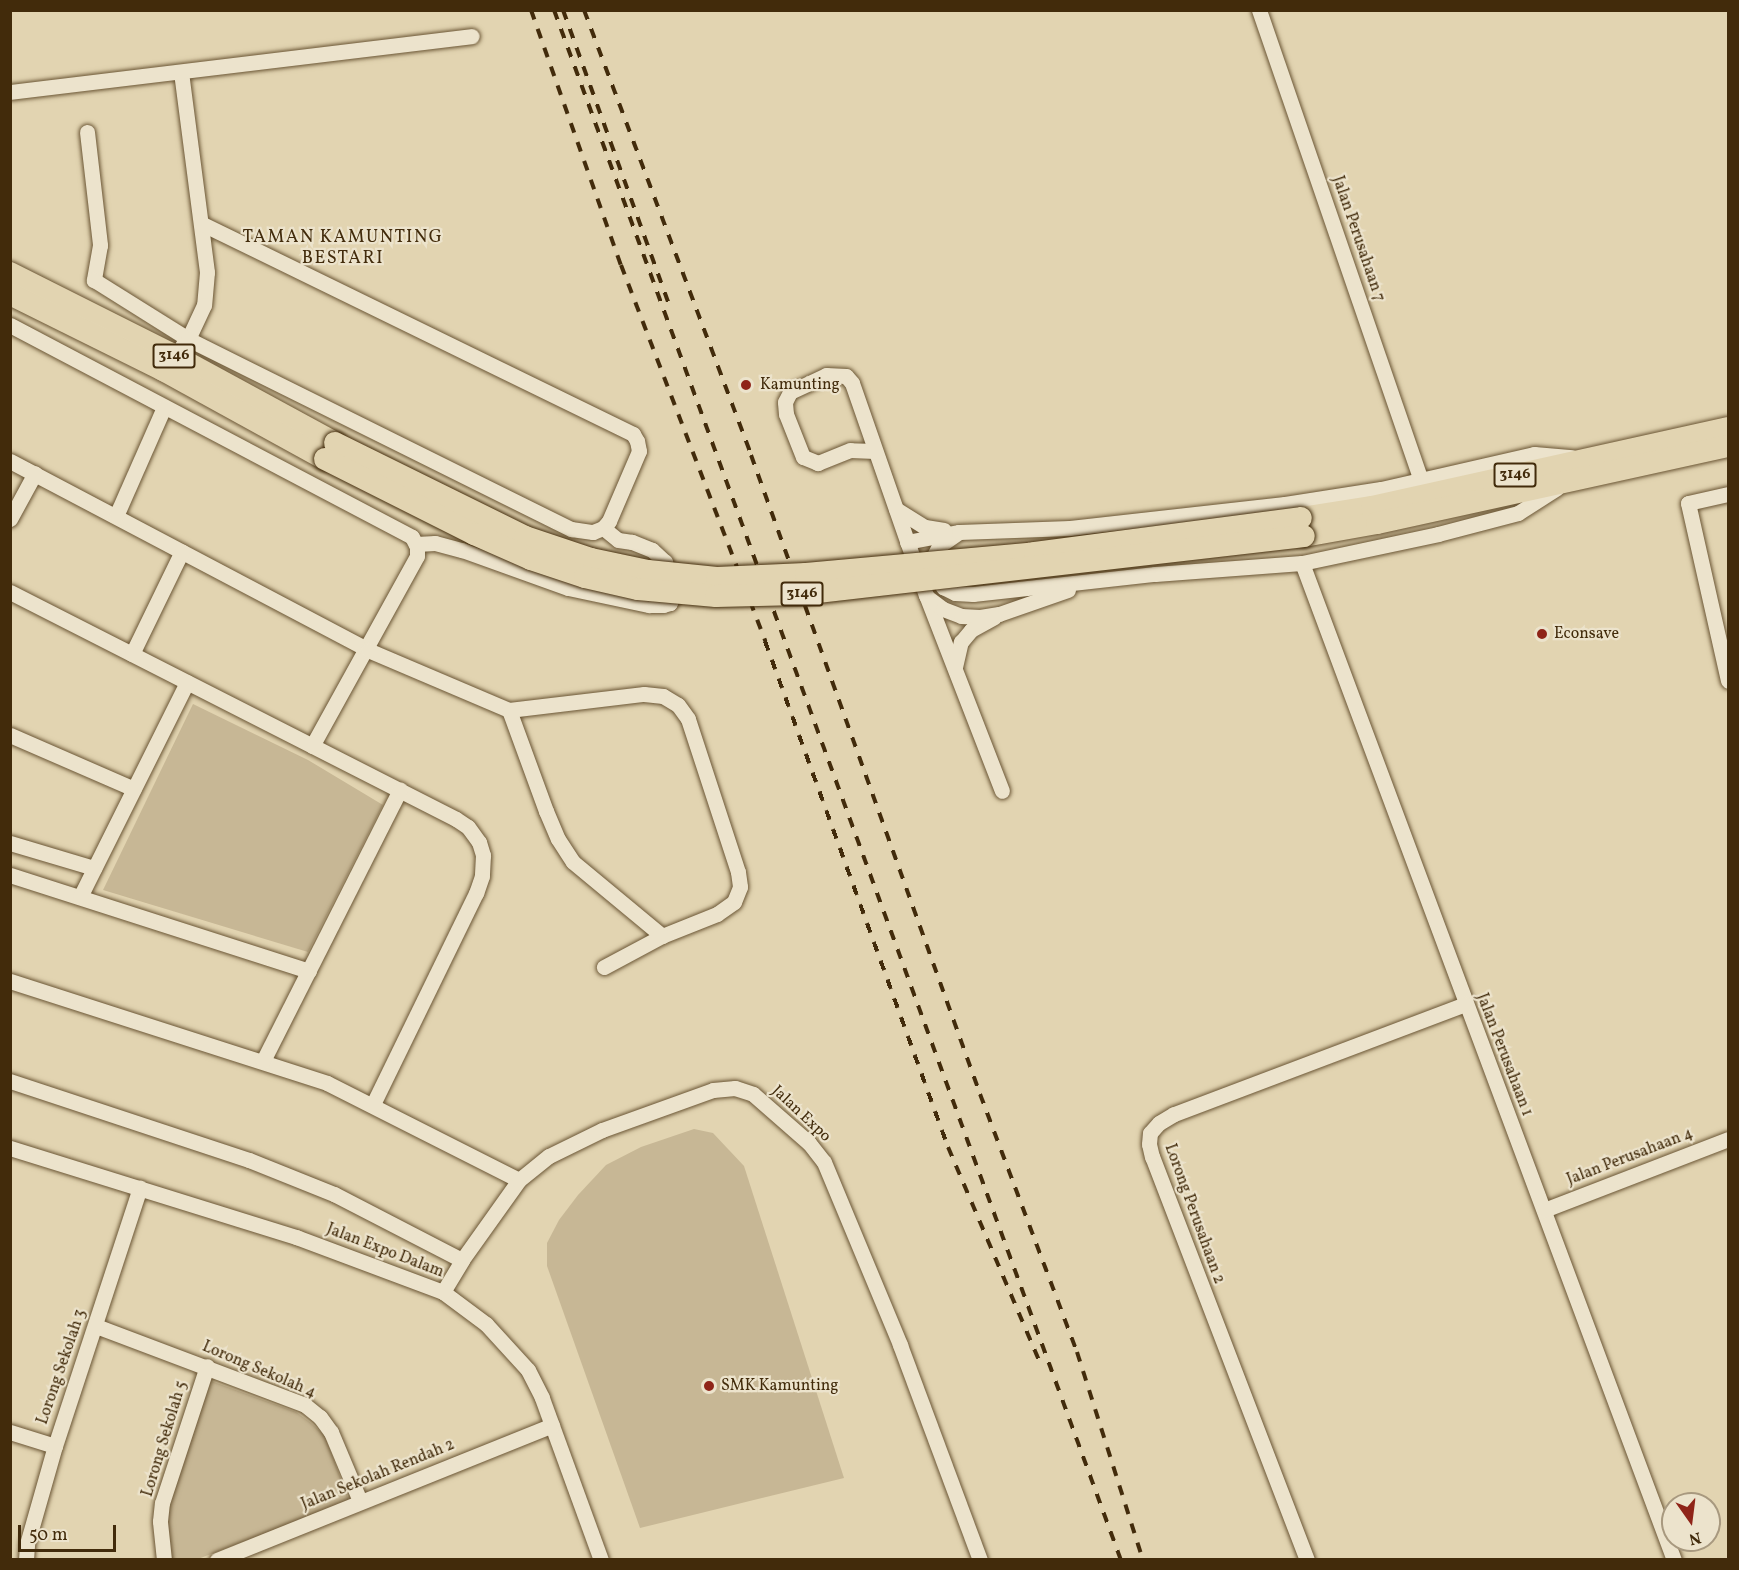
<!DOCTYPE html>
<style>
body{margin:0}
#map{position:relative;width:1739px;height:1570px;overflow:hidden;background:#e2d4b1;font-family:Vollkorn,serif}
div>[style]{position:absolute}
.green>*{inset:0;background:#c7b795}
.roads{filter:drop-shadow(0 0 2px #6a5534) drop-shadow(0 0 2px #6a5534)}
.minor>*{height:15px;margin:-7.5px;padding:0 7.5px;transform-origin:7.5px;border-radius:7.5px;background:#ece3cc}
.primary>*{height:22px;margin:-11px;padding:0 11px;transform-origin:11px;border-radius:11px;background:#e2d4b1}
.rail>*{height:4px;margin-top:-2px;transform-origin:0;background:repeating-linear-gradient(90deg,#422b0b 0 10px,transparent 0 20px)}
.bridges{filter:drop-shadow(0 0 2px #422b0b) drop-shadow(0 0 2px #422b0b)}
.primary-bridge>*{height:22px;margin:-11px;padding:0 11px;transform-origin:11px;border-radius:11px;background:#e2d4b1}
.dots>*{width:16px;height:16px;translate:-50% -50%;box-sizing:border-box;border:3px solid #ece3cc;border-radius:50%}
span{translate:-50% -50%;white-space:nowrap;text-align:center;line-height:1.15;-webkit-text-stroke:4.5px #ece3cc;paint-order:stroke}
.shield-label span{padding:2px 4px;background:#ece3cc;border:2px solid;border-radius:4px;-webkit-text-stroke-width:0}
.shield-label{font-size:15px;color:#422b0b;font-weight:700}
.street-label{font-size:16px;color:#422b0b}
.poi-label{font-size:16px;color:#422b0b}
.left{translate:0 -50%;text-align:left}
.neighbourhood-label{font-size:18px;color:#422b0b;letter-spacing:1.5px}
.frame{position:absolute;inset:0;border:12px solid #422b0b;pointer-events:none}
.north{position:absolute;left:1661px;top:1492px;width:60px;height:60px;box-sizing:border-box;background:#ece3cc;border:2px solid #a8997f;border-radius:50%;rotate:166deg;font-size:16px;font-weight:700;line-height:24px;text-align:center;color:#422b0b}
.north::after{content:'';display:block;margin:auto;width:21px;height:27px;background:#8f2418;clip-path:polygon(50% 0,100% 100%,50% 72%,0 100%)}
.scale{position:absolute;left:18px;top:1525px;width:98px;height:27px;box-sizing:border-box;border:3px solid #422b0b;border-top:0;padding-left:8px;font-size:18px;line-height:21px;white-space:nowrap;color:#422b0b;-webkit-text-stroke:4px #ece3cc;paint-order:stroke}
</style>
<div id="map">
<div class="green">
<i style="clip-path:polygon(193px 704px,308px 760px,383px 805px,308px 952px,103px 890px)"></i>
<i style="clip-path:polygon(694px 1129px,713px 1133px,744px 1166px,844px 1478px,640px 1528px,547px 1266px,547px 1243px,559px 1220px,578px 1195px,606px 1165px,641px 1147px)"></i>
<i style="clip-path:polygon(203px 1378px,296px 1412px,311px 1423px,325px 1436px,349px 1501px,198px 1559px,171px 1559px,168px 1548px,168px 1514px)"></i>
</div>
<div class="roads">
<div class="minor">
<i style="left:1259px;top:10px;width:497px;rotate:71deg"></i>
<i style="left:181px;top:72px;width:202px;rotate:82.6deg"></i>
<i style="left:207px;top:272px;width:33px;rotate:95deg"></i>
<i style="left:204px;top:305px;width:38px;rotate:115deg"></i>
<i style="left:188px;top:339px;width:9px;rotate:131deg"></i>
<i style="left:10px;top:92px;width:465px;rotate:-6.9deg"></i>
<i style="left:87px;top:132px;width:114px;rotate:83.4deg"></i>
<i style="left:100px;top:245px;width:36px;rotate:100deg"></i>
<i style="left:94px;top:280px;width:111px;rotate:32.1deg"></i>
<i style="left:188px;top:339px;width:428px;rotate:26.4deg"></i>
<i style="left:571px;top:529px;width:22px;rotate:8deg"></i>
<i style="left:593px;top:532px;width:11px;rotate:-22deg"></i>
<i style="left:603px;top:528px;width:9px;rotate:-49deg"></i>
<i style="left:609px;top:521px;width:76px;rotate:-66.8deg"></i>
<i style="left:639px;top:451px;width:10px;rotate:-101deg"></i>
<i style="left:637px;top:441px;width:8px;rotate:-120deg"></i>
<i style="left:633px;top:434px;width:479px;rotate:-154deg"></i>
<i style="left:10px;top:325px;width:454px;rotate:27.8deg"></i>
<i style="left:412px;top:537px;width:11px;rotate:63deg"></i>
<i style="left:417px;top:547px;width:9px;rotate:90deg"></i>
<i style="left:417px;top:556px;width:217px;rotate:118.9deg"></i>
<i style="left:875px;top:451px;width:25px;rotate:-178deg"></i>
<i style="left:850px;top:450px;width:35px;rotate:158deg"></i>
<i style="left:818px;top:463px;width:16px;rotate:-158deg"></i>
<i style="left:803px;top:457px;width:46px;rotate:-111.6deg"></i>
<i style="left:786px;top:414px;width:12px;rotate:-95deg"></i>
<i style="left:785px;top:402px;width:11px;rotate:-63deg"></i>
<i style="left:790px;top:392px;width:40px;rotate:-25deg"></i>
<i style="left:826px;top:375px;width:20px;rotate:3deg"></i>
<i style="left:846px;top:376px;width:9px;rotate:49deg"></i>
<i style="left:852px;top:383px;width:225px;rotate:70.8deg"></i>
<i style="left:926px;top:595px;width:210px;rotate:68.8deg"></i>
<i style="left:10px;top:461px;width:405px;rotate:27.8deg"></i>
<i style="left:368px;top:650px;width:153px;rotate:23.1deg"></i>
<i style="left:509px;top:710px;width:108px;rotate:69.9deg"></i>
<i style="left:546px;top:811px;width:30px;rotate:67deg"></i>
<i style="left:558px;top:839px;width:27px;rotate:57deg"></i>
<i style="left:573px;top:862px;width:116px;rotate:39.7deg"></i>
<i style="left:1728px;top:494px;width:41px;rotate:167.3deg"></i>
<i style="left:1688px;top:503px;width:182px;rotate:77.3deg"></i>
<i style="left:896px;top:509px;width:34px;rotate:32deg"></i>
<i style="left:925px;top:527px;width:19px;rotate:9deg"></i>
<i style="left:116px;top:516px;width:119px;rotate:-66.2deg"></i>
<i style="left:10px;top:519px;width:52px;rotate:-61.5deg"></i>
<i style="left:959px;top:532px;width:24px;rotate:145deg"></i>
<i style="left:939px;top:546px;width:9px;rotate:117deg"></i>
<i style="left:935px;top:554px;width:20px;rotate:87deg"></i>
<i style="left:936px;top:574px;width:15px;rotate:62deg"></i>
<i style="left:943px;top:587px;width:13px;rotate:27deg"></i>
<i style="left:955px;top:593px;width:18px;rotate:3deg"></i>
<i style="left:973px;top:594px;width:183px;rotate:-6.3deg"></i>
<i style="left:1155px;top:574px;width:147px;rotate:-4.3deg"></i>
<i style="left:1302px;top:563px;width:139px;rotate:-12deg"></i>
<i style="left:1438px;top:534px;width:83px;rotate:-14.7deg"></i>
<i style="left:1518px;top:513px;width:46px;rotate:-32.7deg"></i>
<i style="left:907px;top:542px;width:53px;rotate:-10.9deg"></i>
<i style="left:959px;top:532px;width:111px;rotate:-2.1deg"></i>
<i style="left:1070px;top:528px;width:216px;rotate:-6.4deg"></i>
<i style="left:1285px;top:504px;width:97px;rotate:-8.9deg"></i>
<i style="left:1381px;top:489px;width:157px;rotate:-12.9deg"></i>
<i style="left:1534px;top:454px;width:38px;rotate:5deg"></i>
<i style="left:416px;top:544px;width:19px;rotate:-3deg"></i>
<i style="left:435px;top:543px;width:28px;rotate:15deg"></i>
<i style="left:462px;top:550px;width:113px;rotate:19.7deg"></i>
<i style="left:568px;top:588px;width:83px;rotate:11.9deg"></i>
<i style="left:649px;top:605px;width:14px"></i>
<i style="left:663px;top:605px;width:7px;rotate:-16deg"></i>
<i style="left:670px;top:603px;width:6px;rotate:-72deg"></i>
<i style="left:672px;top:597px;width:36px;rotate:-101deg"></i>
<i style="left:665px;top:562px;width:18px;rotate:-137deg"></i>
<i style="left:652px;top:550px;width:22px;rotate:-158deg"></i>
<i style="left:632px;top:542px;width:14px;rotate:-172deg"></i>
<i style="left:618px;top:540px;width:19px;rotate:-141deg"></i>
<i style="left:1302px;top:563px;width:1064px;rotate:69.54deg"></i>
<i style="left:10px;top:592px;width:500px;rotate:26.97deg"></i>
<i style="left:456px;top:819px;width:14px;rotate:34deg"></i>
<i style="left:468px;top:827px;width:19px;rotate:54deg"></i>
<i style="left:479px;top:842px;width:14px;rotate:73deg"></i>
<i style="left:483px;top:855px;width:21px;rotate:93deg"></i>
<i style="left:482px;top:876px;width:18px;rotate:109deg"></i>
<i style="left:476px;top:893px;width:235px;rotate:116deg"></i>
<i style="left:927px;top:597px;width:20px;rotate:37deg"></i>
<i style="left:943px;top:609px;width:19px;rotate:21deg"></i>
<i style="left:961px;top:616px;width:19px;rotate:3deg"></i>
<i style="left:980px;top:617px;width:19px;rotate:-9deg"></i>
<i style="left:999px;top:614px;width:73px;rotate:-19.2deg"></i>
<i style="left:132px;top:654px;width:114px;rotate:-64.1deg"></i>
<i style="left:955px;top:667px;width:26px;rotate:-77deg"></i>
<i style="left:961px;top:642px;width:16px;rotate:-50deg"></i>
<i style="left:971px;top:630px;width:26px;rotate:-29deg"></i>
<i style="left:509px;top:710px;width:136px;rotate:-6.8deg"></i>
<i style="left:644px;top:694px;width:19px;rotate:6deg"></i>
<i style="left:663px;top:696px;width:17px;rotate:31deg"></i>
<i style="left:678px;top:705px;width:17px;rotate:54deg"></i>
<i style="left:688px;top:719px;width:161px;rotate:71.9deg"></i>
<i style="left:738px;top:872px;width:15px;rotate:82deg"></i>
<i style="left:740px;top:887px;width:16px;rotate:112deg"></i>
<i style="left:734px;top:902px;width:21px;rotate:145deg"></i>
<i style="left:717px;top:914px;width:59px;rotate:158.2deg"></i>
<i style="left:662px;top:936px;width:66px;rotate:151.9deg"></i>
<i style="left:10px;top:735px;width:135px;rotate:23.5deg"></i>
<i style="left:10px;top:843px;width:88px;rotate:16.6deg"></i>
<i style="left:10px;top:875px;width:314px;rotate:17.8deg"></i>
<i style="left:80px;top:897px;width:240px;rotate:-63.5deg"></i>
<i style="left:10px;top:981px;width:333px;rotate:17.8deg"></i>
<i style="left:327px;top:1083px;width:215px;rotate:26.8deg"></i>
<i style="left:263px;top:1061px;width:304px;rotate:-63.2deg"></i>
<i style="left:10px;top:1081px;width:252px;rotate:18.3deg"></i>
<i style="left:249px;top:1160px;width:92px;rotate:21.8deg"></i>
<i style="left:334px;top:1194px;width:144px;rotate:27.3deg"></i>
<i style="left:10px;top:1148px;width:300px;rotate:17.3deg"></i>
<i style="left:296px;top:1237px;width:157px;rotate:20.5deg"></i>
<i style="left:443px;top:1292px;width:54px;rotate:36.7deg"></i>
<i style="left:486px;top:1324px;width:62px;rotate:47.6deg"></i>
<i style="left:528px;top:1370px;width:31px;rotate:63deg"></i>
<i style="left:542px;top:1398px;width:172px;rotate:70deg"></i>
<i style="left:1544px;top:1210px;width:197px;rotate:-21.1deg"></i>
<i style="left:443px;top:1292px;width:37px;rotate:-59deg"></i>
<i style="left:462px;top:1260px;width:98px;rotate:-54.5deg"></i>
<i style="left:519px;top:1180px;width:38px;rotate:-39deg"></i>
<i style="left:549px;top:1156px;width:59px;rotate:-26.1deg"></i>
<i style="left:602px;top:1130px;width:118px;rotate:-19.8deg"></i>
<i style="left:713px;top:1090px;width:22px;rotate:-5deg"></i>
<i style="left:735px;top:1088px;width:19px;rotate:18deg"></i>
<i style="left:753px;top:1094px;width:74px;rotate:41.2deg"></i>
<i style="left:809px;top:1143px;width:24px;rotate:52deg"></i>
<i style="left:824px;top:1162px;width:198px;rotate:67.4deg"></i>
<i style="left:900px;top:1345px;width:229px;rotate:69.6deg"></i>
<i style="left:96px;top:1326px;width:223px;rotate:20.7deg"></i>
<i style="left:305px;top:1405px;width:19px;rotate:39deg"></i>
<i style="left:320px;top:1417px;width:19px;rotate:54deg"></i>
<i style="left:331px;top:1432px;width:75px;rotate:67.2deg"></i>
<i style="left:10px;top:1432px;width:47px;rotate:17.3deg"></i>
<i style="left:26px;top:1560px;width:16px;rotate:-86deg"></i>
<i style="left:27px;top:1544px;width:102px;rotate:-74.1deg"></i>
<i style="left:55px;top:1446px;width:272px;rotate:-71.8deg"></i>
<i style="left:164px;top:1560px;width:39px;rotate:-96deg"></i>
<i style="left:160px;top:1521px;width:18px;rotate:-84deg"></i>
<i style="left:162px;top:1503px;width:144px;rotate:-71.8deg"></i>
<i style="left:217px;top:1560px;width:361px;rotate:-21.9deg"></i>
<i style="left:1307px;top:1560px;width:432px;rotate:-111deg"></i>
<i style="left:1152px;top:1157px;width:13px;rotate:-103deg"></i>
<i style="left:1149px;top:1144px;width:11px;rotate:-85deg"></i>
<i style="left:1150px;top:1133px;width:13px;rotate:-48deg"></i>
<i style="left:1159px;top:1123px;width:17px;rotate:-31deg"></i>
<i style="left:1174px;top:1114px;width:311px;rotate:-20.7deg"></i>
</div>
<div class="primary">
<i style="left:10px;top:273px;width:180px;rotate:26.7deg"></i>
<i style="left:171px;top:354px;width:187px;rotate:28.5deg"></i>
<i style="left:10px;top:294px;width:171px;rotate:26.4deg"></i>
<i style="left:163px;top:370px;width:185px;rotate:28.8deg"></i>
<i style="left:1301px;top:518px;width:72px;rotate:-8.8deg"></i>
<i style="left:1372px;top:507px;width:365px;rotate:-12.5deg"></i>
<i style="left:1304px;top:536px;width:74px;rotate:-10.1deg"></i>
<i style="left:1377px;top:523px;width:359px;rotate:-12.4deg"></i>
</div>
</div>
<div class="rail">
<i style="left:531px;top:10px;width:270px;rotate:70.6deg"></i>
<i style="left:621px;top:265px;width:403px;rotate:69deg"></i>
<i style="left:765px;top:641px;width:538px;rotate:70.12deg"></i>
<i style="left:948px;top:1147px;width:239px;rotate:66.9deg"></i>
<i style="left:554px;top:10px;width:1650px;rotate:69.91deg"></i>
<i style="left:563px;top:10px;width:313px;rotate:70.2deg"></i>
<i style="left:584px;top:10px;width:475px;rotate:69.4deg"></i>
<i style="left:751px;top:455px;width:679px;rotate:70.28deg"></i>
<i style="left:980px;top:1094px;width:276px;rotate:69.4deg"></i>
<i style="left:1077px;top:1352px;width:218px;rotate:72.4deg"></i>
</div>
<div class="bridges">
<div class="primary-bridge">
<i style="left:335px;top:443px;width:212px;rotate:26.3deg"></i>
<i style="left:525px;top:537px;width:70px;rotate:18.4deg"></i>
<i style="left:591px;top:559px;width:58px;rotate:11.9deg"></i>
<i style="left:648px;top:571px;width:69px;rotate:5.8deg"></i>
<i style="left:717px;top:578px;width:89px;rotate:-2.6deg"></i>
<i style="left:806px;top:574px;width:230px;rotate:-5.2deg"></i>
<i style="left:1035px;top:553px;width:268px;rotate:-7.5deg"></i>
<i style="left:325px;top:459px;width:167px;rotate:26.7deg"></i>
<i style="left:474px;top:534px;width:62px;rotate:23.7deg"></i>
<i style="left:531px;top:559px;width:57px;rotate:18.4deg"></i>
<i style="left:585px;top:577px;width:54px;rotate:12.8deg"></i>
<i style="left:638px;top:589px;width:78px;rotate:5.1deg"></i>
<i style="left:716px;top:596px;width:84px;rotate:-1.4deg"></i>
<i style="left:800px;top:594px;width:507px;rotate:-6.56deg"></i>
</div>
</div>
<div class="dots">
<i style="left:746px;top:385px;background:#8f2418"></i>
<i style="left:1542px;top:634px;background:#8f2418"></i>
<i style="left:709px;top:1386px;background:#8f2418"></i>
</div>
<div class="shield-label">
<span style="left:174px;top:356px">3146</span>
<span style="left:1515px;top:475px">3146</span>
<span style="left:802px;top:594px">3146</span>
</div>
<div class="street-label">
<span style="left:1358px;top:239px;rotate:71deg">Jalan Perusahaan 7</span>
<span style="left:1504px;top:1055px;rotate:69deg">Jalan Perusahaan 1</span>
<span style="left:801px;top:1114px;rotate:43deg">Jalan Expo</span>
<span style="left:1630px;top:1157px;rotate:-21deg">Jalan Perusahaan 4</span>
<span style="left:1194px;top:1214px;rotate:70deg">Lorong Perusahaan 2</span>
<span style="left:385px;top:1251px;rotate:21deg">Jalan Expo Dalam</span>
<span style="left:62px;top:1367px;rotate:-71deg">Lorong Sekolah 3</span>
<span style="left:259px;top:1370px;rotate:23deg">Lorong Sekolah 4</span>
<span style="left:165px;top:1439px;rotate:-73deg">Lorong Sekolah 5</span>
<span style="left:378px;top:1475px;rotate:-22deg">Jalan Sekolah Rendah 2</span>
</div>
<div class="poi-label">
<span class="left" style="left:760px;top:385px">Kamunting</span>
<span class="left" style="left:1554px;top:634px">Econsave</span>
<span class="left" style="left:721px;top:1386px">SMK Kamunting</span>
</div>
<div class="neighbourhood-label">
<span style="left:343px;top:249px">TAMAN KAMUNTING<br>BESTARI</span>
</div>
<div class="frame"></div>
<div class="north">N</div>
<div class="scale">50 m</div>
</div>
